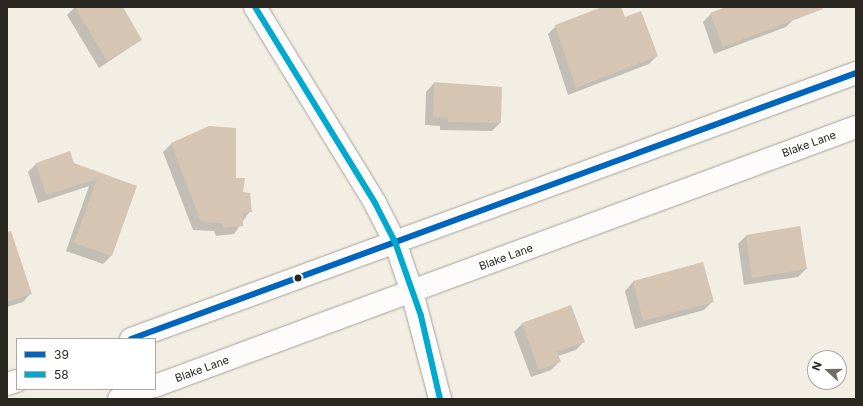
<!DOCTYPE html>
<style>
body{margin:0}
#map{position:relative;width:863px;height:406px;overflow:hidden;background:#f3eee3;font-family:Inter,sans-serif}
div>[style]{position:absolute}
.shadow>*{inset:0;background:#0003}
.building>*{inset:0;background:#d6c5b2}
.roads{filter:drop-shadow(0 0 1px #a5a29a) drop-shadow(0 0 1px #a5a29a)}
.street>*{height:22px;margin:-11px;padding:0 11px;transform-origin:11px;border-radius:11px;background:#fdfcfb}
.secondary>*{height:22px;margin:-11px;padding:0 11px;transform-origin:11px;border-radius:11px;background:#fdfcfb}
.bus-1>*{height:6px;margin:-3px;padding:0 3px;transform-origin:3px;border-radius:3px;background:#0065bd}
.bus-2>*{height:6px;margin:-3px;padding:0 3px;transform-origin:3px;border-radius:3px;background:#00a9ce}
.dots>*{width:11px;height:11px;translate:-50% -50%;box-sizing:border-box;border:2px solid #fff;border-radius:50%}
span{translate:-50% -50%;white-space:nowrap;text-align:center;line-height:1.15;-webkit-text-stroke:3px #fff;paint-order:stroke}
.street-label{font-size:11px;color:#29271f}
.frame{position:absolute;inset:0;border:8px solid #29271f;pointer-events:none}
.legend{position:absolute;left:16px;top:338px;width:140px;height:52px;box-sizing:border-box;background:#fff;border:1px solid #a9a9a5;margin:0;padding:5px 7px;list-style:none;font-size:12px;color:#29271f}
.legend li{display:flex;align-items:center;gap:8px;height:20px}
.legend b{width:20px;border:1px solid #a9a9a5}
.north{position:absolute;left:807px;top:350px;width:40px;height:40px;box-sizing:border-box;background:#fff;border:1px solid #a9a9a5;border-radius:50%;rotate:291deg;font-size:11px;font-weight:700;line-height:16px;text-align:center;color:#29271f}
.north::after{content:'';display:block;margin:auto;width:14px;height:18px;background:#706d64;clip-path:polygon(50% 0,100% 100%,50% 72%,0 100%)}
</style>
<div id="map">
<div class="shadow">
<i style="clip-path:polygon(75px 7px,122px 7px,141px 40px,99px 68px,67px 15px)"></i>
<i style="clip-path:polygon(605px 7px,620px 7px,624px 18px,657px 56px,649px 64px,568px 95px,548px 34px,556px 26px)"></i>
<i style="clip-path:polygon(728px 7px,790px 7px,794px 19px,786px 27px,714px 54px,703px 22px,711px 14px)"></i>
<i style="clip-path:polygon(434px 83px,501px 87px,500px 123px,492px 131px,440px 130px,440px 126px,425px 125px,426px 92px)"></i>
<i style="clip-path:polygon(209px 127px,250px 211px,234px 234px,216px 236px,214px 231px,193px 230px,163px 152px,171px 144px)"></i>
<i style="clip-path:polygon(69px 153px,73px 164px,135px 186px,111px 256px,103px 264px,66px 251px,89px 186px,38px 203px,28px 172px,36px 164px)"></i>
<i style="clip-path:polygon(800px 227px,806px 269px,798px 277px,744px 285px,738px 244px,746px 236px)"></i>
<i style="clip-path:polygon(7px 263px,31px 293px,23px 302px,7px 307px)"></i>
<i style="clip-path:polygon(702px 263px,713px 301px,704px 310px,635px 329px,625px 291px,633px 282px)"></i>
<i style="clip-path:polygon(571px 306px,584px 341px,576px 350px,558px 356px,560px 361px,551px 370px,531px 377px,514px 332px,522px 324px)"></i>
</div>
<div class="building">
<i style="clip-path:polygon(75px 7px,123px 7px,142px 40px,107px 61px)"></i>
<i style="clip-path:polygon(602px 7px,621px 7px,625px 17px,641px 11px,658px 56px,576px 88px,555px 25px)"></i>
<i style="clip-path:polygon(726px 7px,822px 7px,823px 9px,723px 47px,710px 13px)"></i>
<i style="clip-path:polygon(434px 82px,502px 87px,501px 123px,448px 122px,448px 118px,433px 117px)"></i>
<i style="clip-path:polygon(209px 126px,236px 128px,236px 178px,245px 178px,243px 192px,250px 193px,252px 212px,243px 213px,243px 226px,224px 228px,222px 223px,201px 222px,171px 143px)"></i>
<i style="clip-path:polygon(70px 151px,74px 163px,137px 186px,112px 256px,74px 243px,97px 179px,46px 195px,36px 163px)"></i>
<i style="clip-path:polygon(800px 226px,807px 269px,752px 278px,746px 235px)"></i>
<i style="clip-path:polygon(11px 231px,32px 294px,7px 302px,7px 232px)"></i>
<i style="clip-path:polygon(703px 262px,714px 302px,643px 321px,633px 281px)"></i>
<i style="clip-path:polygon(571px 305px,585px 342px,557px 352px,561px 362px,539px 370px,522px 323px)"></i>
</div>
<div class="roads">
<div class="street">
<i style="left:412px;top:292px;width:111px;rotate:75.3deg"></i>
</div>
<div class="secondary">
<i style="left:255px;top:7px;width:230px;rotate:58.5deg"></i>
<i style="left:375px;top:203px;width:44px;rotate:62.9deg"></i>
<i style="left:395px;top:242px;width:53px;rotate:71.2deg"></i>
<i style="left:131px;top:339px;width:772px;rotate:-20.15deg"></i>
<i style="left:7px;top:384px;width:10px;rotate:-17deg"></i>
<i style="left:155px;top:386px;width:747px;rotate:-20.28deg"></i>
<i style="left:119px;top:399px;width:30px;rotate:-20deg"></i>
</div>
</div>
<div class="bus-1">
<i style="left:131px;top:339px;width:772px;rotate:-20.15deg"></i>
</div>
<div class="bus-2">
<i style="left:255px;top:7px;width:230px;rotate:58.5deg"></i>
<i style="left:375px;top:203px;width:44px;rotate:62.9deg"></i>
<i style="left:395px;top:242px;width:78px;rotate:70.6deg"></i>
<i style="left:421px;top:316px;width:85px;rotate:77.1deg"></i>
</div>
<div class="dots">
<i style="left:298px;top:278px;background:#29271f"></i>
</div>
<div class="street-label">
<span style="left:809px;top:144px;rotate:-20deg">Blake Lane</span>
<span style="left:506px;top:257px;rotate:-20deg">Blake Lane</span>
<span style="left:202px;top:369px;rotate:-20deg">Blake Lane</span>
</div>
<div class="frame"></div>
<ul class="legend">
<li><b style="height:5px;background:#0065bd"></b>39</li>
<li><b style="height:5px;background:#00a9ce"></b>58</li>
</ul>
<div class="north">N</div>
</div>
